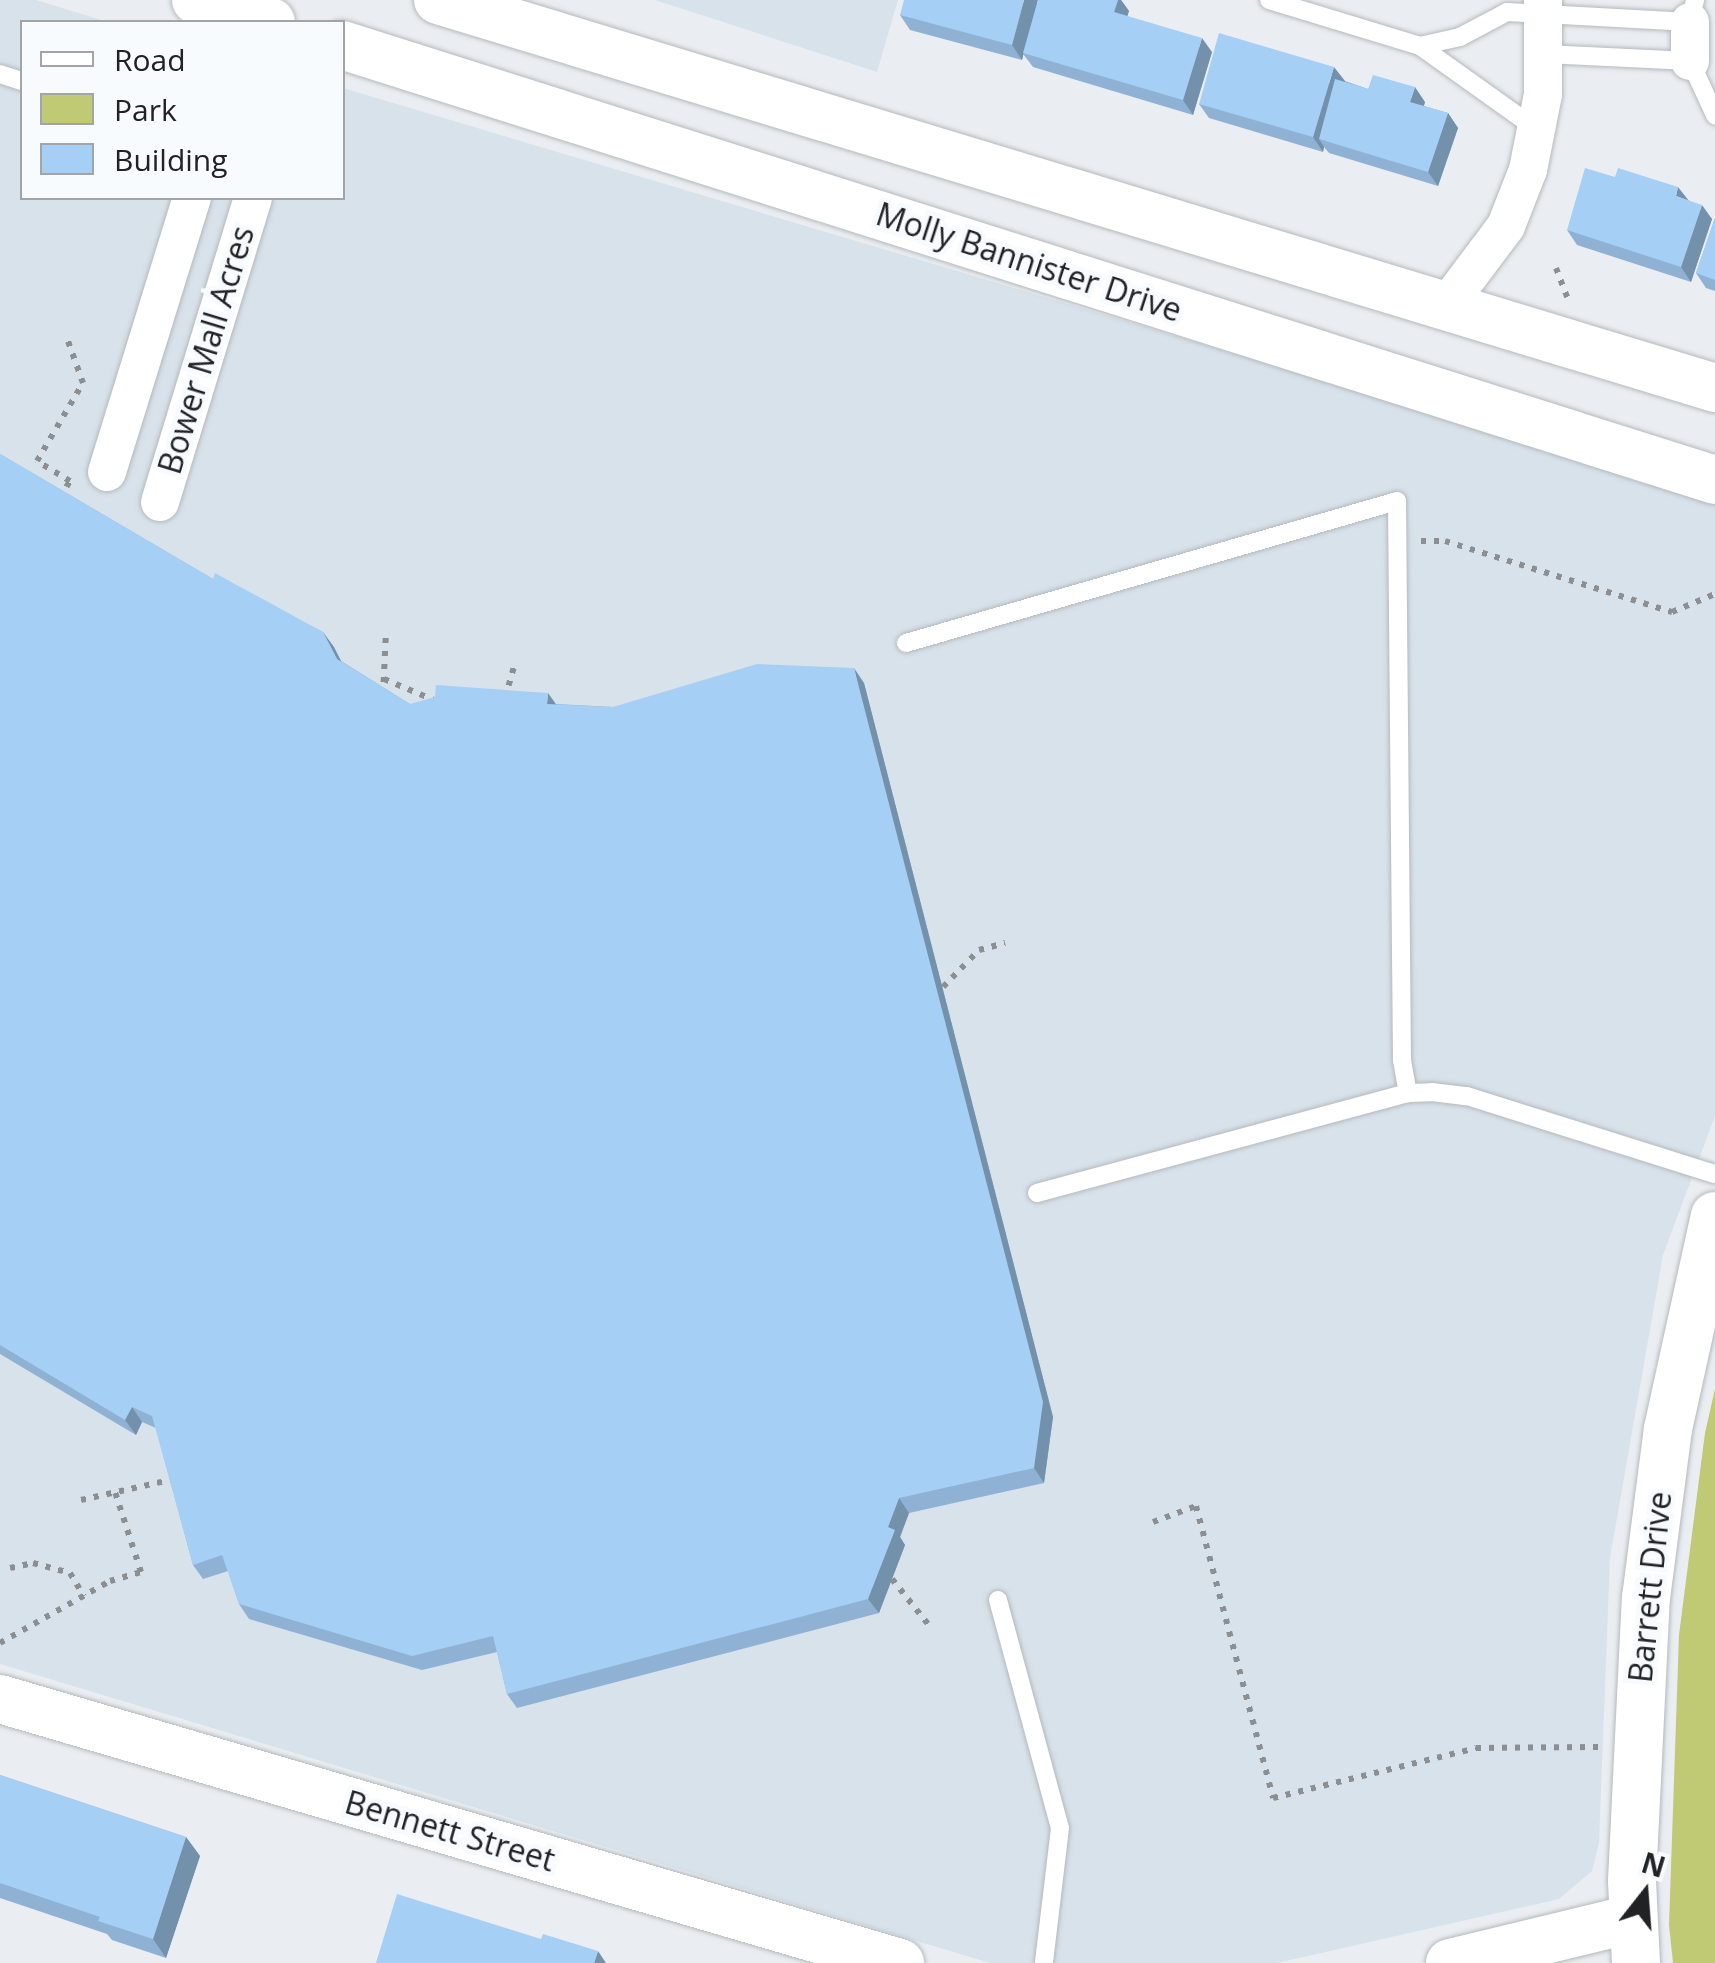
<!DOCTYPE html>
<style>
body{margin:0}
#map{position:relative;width:1715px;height:1963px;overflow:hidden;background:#eaeef2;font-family:"Open Sans",sans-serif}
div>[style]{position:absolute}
.built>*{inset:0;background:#d8e2eb}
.green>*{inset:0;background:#c0c974}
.path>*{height:6px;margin-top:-3px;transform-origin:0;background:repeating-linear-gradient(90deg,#8c8f92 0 5px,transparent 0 13px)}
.roads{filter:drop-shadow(0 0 2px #b5b9bc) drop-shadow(0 0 2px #b5b9bc)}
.service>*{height:18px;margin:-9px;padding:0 9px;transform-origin:9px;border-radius:9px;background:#fff}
.minor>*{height:38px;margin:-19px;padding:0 19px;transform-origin:19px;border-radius:19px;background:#fff}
.tertiary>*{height:48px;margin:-24px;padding:0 24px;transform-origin:24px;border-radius:24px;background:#fff}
.wall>*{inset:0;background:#8fb2d4}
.shaded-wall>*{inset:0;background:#7491ac}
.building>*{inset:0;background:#a6cff6}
span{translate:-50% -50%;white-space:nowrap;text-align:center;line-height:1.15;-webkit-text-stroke:10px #f8fbfe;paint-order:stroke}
.street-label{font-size:32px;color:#212224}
.legend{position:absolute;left:20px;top:20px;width:325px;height:180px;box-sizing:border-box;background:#f8fbfe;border:2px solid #a2a4a7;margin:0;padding:12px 18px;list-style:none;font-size:30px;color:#212224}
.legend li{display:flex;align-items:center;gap:20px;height:50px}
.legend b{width:50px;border:2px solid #a2a4a7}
.north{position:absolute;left:1595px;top:1843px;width:100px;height:100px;-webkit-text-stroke:8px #f8fbfe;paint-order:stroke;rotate:17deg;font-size:28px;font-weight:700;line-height:40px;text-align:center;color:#212224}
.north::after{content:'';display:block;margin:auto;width:35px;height:45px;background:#212224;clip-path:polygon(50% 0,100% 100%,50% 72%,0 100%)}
</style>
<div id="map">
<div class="built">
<i style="clip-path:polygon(0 0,36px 0,108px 22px,22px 22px,22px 198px,342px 198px,343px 88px,1715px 497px,1715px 1116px,1663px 1255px,1610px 1558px,1599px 1843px,1592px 1871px,1559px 1899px,1277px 1963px,990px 1963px,0 1664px)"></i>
<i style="clip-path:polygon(655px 0,898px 0,877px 72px)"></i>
</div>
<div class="green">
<i style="clip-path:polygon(1715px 1389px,1715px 1963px,1673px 1963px,1669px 1925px,1679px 1635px,1705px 1433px)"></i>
</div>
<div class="path">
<i style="left:1556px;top:268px;width:34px;rotate:69deg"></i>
<i style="left:60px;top:498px;width:20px;rotate:-60deg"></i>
<i style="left:70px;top:481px;width:39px;rotate:-149deg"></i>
<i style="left:37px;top:461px;width:91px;rotate:-59.5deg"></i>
<i style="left:83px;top:383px;width:45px;rotate:-109.7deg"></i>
<i style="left:1421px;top:541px;width:24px"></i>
<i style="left:1445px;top:541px;width:238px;rotate:17.4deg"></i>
<i style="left:1672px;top:612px;width:47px;rotate:-22.7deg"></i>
<i style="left:384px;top:679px;width:56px;rotate:22.9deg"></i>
<i style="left:383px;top:695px;width:64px;rotate:-87.3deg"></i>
<i style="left:505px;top:698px;width:36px;rotate:-74deg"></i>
<i style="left:943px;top:987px;width:52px;rotate:-45.8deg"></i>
<i style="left:979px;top:950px;width:27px;rotate:-15deg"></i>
<i style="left:81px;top:1500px;width:95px;rotate:-12.7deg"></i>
<i style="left:1153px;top:1522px;width:46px;rotate:-20.4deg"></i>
<i style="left:1196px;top:1506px;width:302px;rotate:75.2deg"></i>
<i style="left:1273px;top:1798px;width:209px;rotate:-13.8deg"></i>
<i style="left:1476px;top:1748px;width:123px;rotate:-0.5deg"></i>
<i style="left:10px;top:1568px;width:24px;rotate:-12deg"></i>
<i style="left:33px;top:1563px;width:38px;rotate:15deg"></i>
<i style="left:70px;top:1573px;width:27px;rotate:59deg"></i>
<i style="left:892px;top:1579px;width:58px;rotate:51.3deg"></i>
<i style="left:0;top:1643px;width:126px;rotate:-29.4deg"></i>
<i style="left:110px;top:1581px;width:32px;rotate:-16deg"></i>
<i style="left:141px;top:1572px;width:84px;rotate:-108deg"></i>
</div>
<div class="roads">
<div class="service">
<i style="left:1269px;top:0;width:158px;rotate:16.9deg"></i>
<i style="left:1420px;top:46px;width:146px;rotate:35.5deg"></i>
<i style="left:1420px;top:46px;width:41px;rotate:-12.7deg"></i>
<i style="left:1460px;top:37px;width:53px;rotate:-28deg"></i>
<i style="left:1507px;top:12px;width:183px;rotate:3.1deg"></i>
<i style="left:1690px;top:22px;width:23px;rotate:-77deg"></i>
<i style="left:1545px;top:54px;width:145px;rotate:2.8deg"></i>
<i style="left:1690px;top:61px;width:60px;rotate:65.2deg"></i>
<i style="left:0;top:74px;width:23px;rotate:18deg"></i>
<i style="left:906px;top:643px;width:511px;rotate:-16.13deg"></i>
<i style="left:1397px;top:501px;width:559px;rotate:89.49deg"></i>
<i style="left:1402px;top:1060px;width:34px;rotate:80deg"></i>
<i style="left:1037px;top:1193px;width:384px;rotate:-15.1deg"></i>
<i style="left:1408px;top:1093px;width:24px;rotate:-2deg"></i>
<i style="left:1432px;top:1092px;width:35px;rotate:7deg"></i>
<i style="left:1467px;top:1096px;width:260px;rotate:17.5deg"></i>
<i style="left:998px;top:1600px;width:236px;rotate:74.8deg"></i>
<i style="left:1060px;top:1828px;width:136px;rotate:96.8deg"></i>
</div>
<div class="minor">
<i style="left:1690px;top:22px;width:39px;rotate:90deg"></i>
<i style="left:1446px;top:306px;width:100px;rotate:-53.1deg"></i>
<i style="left:1506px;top:226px;width:60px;rotate:-68.6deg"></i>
<i style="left:1528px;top:170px;width:77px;rotate:-78.8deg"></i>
<i style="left:1543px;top:94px;width:94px;rotate:-90deg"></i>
<i style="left:107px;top:472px;width:287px;rotate:-72.8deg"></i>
<i style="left:160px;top:502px;width:318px;rotate:-73deg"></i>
</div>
<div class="tertiary">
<i style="left:196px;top:0;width:78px;rotate:16.3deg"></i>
<i style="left:438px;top:0;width:1335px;rotate:16.9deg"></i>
<i style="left:342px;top:45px;width:1440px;rotate:17.58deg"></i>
<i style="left:0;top:1699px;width:938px;rotate:16.35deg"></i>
<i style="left:1450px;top:1963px;width:187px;rotate:-13.6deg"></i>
<i style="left:1636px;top:1963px;width:82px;rotate:-92.8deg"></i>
<i style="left:1632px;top:1881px;width:283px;rotate:-87.2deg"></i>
<i style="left:1646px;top:1598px;width:170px;rotate:-82.6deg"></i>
<i style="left:1668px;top:1429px;width:218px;rotate:-77.6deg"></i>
</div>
</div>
<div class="wall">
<i style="clip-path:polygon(1074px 0,1121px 0,1129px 11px,1127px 16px,1212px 52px,1193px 115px,1033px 67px,1023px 54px,1022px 60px,910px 30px,900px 15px)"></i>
<i style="clip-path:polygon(1345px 81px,1368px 89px,1425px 102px,1424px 106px,1448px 113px,1458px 128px,1438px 186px,1329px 153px,1324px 147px,1323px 152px,1209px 118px,1199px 104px)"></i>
<i style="clip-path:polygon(1688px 200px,1712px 219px,1691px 282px,1577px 245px,1567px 230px)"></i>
<i style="clip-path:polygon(1715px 218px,1715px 291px,1706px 288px,1696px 273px)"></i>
<i style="clip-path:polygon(0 454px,213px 579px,323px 632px,341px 661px,410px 704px,556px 704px,613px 707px,864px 683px,1053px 1417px,1044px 1483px,909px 1513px,900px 1537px,905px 1545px,879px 1613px,517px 1708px,507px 1694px,497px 1652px,422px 1670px,249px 1619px,239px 1604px,228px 1571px,203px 1579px,193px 1565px,156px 1428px,142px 1422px,136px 1435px,0 1354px)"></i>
<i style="clip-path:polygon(0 1775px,186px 1837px,200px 1856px,166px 1958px,112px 1940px,107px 1934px,0 1898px)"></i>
</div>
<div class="shaded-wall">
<i style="clip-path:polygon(1024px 0,1038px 0,1022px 60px,1012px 45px)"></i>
<i style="clip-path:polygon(1118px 0,1121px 0,1129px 11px,1124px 27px,1114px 12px)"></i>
<i style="clip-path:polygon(1202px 38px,1212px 52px,1193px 115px,1183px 100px)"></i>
<i style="clip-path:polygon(1334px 67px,1345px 81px,1326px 141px,1319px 139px,1324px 147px,1323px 152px,1313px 137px)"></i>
<i style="clip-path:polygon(1415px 87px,1425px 102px,1420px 117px,1410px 102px)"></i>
<i style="clip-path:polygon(1448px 113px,1458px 128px,1438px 186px,1428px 172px)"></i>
<i style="clip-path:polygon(1678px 187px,1689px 201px,1676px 196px)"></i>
<i style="clip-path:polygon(1702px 205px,1712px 219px,1691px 282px,1681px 267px)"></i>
<i style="clip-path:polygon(323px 632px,334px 647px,347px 673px,337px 659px)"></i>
<i style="clip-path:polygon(854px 668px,864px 683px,1053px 1417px,1044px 1483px,1034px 1468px)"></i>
<i style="clip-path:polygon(548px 693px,558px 707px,547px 704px)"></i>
<i style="clip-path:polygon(132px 1407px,142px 1422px,136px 1435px,125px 1420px)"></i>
<i style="clip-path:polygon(899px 1498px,909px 1513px,900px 1537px,905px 1545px,879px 1613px,868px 1599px,888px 1527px)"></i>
<i style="clip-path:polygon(186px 1837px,200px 1856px,166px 1958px,153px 1939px)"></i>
<i style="clip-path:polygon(598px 1951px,606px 1963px,594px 1963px)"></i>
</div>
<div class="building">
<i style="clip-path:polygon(904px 0,1024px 0,1012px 45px,900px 15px)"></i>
<i style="clip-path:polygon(1038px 0,1118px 0,1114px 12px,1202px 38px,1183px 100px,1023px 53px)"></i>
<i style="clip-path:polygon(1219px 33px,1334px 67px,1313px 137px,1199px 104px)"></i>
<i style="clip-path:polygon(1373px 75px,1415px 87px,1410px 102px,1448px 113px,1428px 172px,1319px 139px,1335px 79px,1368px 89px)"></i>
<i style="clip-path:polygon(1585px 168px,1615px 177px,1618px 168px,1678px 187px,1676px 196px,1702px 205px,1681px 267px,1567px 230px)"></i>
<i style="clip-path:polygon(1715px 218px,1715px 280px,1696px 273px)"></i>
<i style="clip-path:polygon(0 454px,213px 579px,215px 573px,323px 632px,337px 659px,410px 704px,435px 697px,436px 685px,548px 693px,547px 704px,613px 707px,757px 664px,854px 668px,1043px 1402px,1034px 1468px,899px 1498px,888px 1527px,895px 1530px,868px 1599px,507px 1694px,493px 1636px,412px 1656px,239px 1604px,222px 1555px,193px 1565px,152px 1416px,132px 1407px,125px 1420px,0 1345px)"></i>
<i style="clip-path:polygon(0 1775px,186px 1837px,153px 1939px,98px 1921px,100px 1917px,0 1883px)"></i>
<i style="clip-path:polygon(397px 1894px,541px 1939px,543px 1934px,598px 1951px,594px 1963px,376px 1963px)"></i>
</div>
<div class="street-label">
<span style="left:1029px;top:262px;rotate:18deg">Molly Bannister Drive</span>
<span style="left:206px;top:350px;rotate:-73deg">Bower Mall Acres</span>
<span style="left:1650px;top:1587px;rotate:-84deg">Barrett Drive</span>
<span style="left:450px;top:1831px;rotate:16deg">Bennett Street</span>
</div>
<ul class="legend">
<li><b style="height:12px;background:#fff"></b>Road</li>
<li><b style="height:28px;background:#c0c974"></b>Park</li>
<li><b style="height:28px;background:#a6cff6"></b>Building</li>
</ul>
<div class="north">N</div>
</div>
